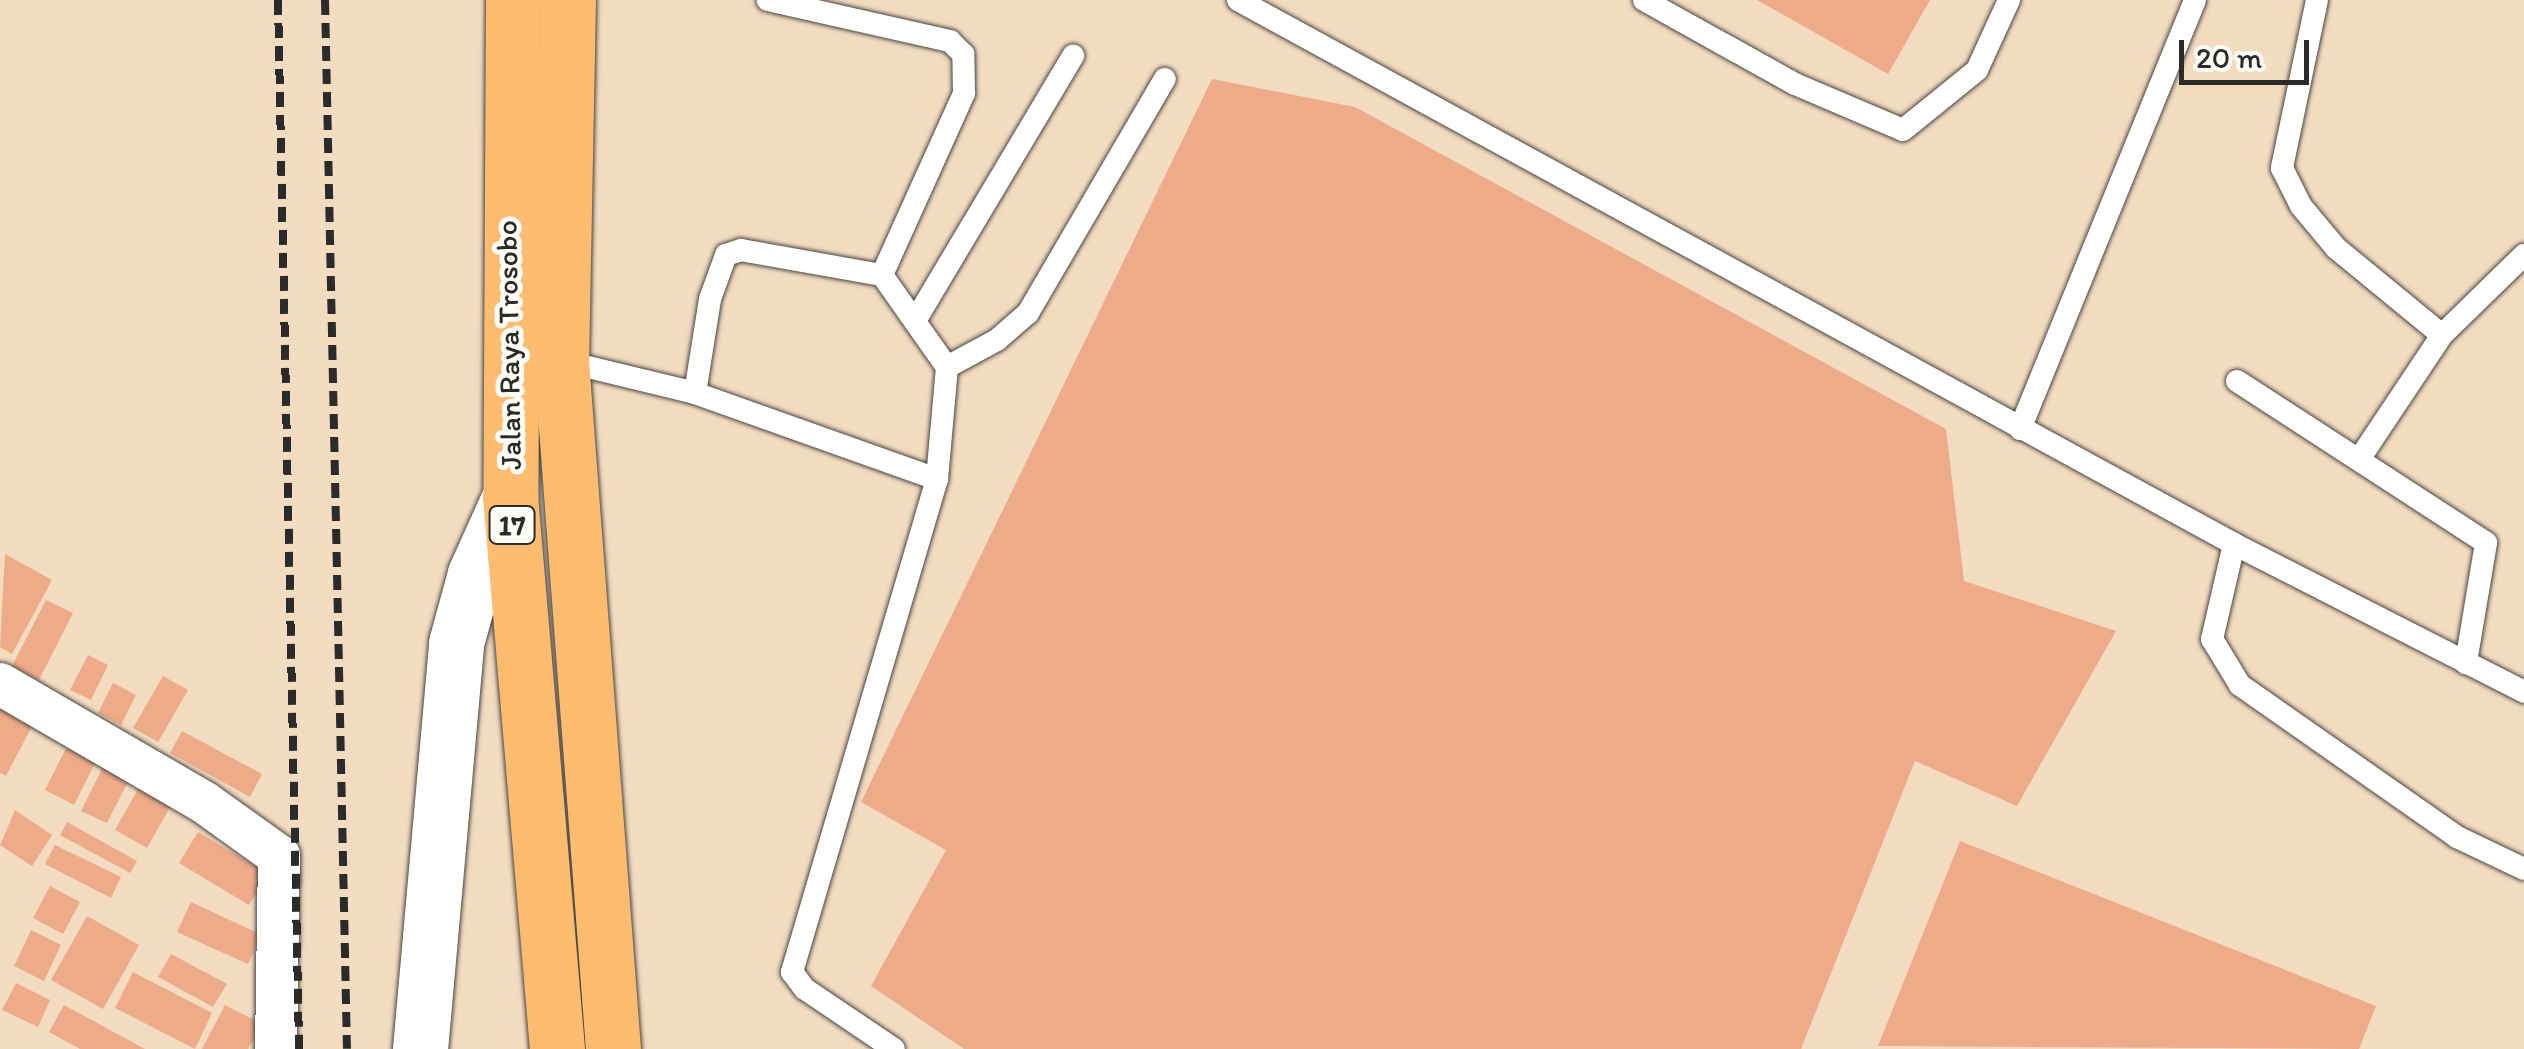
<!DOCTYPE html>
<style>
body{margin:0}
#map{position:relative;width:2524px;height:1049px;overflow:hidden;background:#f4dcc1;font-family:Itim,sans-serif}
div>[style]{position:absolute}
.building>*{inset:0;background:#eeab89}
.roads{filter:drop-shadow(0 0 2px #494642) drop-shadow(0 0 2px #494642)}
.service>*{height:22px;margin:-11px;padding:0 11px;transform-origin:11px;border-radius:11px;background:#fff}
.minor>*{height:42px;margin:-21px;padding:0 21px;transform-origin:21px;border-radius:21px;background:#fff}
.tertiary>*{height:55px;margin:-27.5px;padding:0 27.5px;transform-origin:27.5px;border-radius:27.5px;background:#fff}
.trunk>*{height:55px;margin:-27.5px;padding:0 27.5px;transform-origin:27.5px;border-radius:27.5px;background:#fdbc70}
.rail>*{height:8px;margin-top:-4px;transform-origin:0;background:repeating-linear-gradient(90deg,#2b2b2b 0 15px,transparent 0 23px)}
span{translate:-50% -50%;white-space:nowrap;text-align:center;line-height:1.15;-webkit-text-stroke:10px #fdfcf7;paint-order:stroke}
.shield-label span{padding:2px 8px;background:#fdfcf7;border:2px solid;border-radius:8px;-webkit-text-stroke-width:0}
.shield-label{font-size:28px;color:#2b2b2b;font-weight:700}
.street-label{font-size:30px;color:#2b2b2b}
.scale{position:absolute;left:2179px;top:40px;width:130px;height:45px;box-sizing:border-box;border:5px solid #2b2b2b;border-top:0;padding-left:12px;font-size:30px;line-height:35px;white-space:nowrap;color:#2b2b2b;-webkit-text-stroke:8px #fdfcf7;paint-order:stroke}
</style>
<div id="map">
<div class="building">
<i style="clip-path:polygon(1757px 0,1930px 0,1888px 74px)"></i>
<i style="clip-path:polygon(1212px 79px,1355px 107px,1946px 429px,1964px 581px,2116px 631px,2017px 806px,1915px 761px,1801px 1049px,964px 1049px,871px 986px,946px 850px,861px 802px)"></i>
<i style="clip-path:polygon(5px 554px,52px 580px,12px 654px,0 647px)"></i>
<i style="clip-path:polygon(46px 600px,73px 613px,39px 680px,12px 666px)"></i>
<i style="clip-path:polygon(88px 655px,108px 665px,91px 700px,70px 690px)"></i>
<i style="clip-path:polygon(163px 676px,188px 690px,158px 742px,133px 728px)"></i>
<i style="clip-path:polygon(113px 683px,136px 695px,121px 725px,98px 713px)"></i>
<i style="clip-path:polygon(0 692px,39px 713px,6px 776px,0 773px)"></i>
<i style="clip-path:polygon(182px 731px,262px 774px,250px 797px,170px 753px)"></i>
<i style="clip-path:polygon(66px 748px,95px 763px,74px 805px,45px 790px)"></i>
<i style="clip-path:polygon(109px 755px,135px 768px,107px 823px,81px 811px)"></i>
<i style="clip-path:polygon(146px 775px,178px 793px,147px 848px,115px 830px)"></i>
<i style="clip-path:polygon(15px 810px,52px 835px,32px 866px,0 845px)"></i>
<i style="clip-path:polygon(67px 822px,137px 861px,130px 873px,60px 835px)"></i>
<i style="clip-path:polygon(198px 832px,268px 874px,249px 905px,179px 863px)"></i>
<i style="clip-path:polygon(1960px 841px,2376px 1006px,2359px 1049px,1878px 1046px)"></i>
<i style="clip-path:polygon(55px 845px,121px 877px,111px 898px,45px 864px)"></i>
<i style="clip-path:polygon(50px 886px,80px 902px,63px 934px,33px 918px)"></i>
<i style="clip-path:polygon(191px 902px,262px 935px,248px 964px,177px 932px)"></i>
<i style="clip-path:polygon(87px 916px,139px 945px,103px 1009px,51px 980px)"></i>
<i style="clip-path:polygon(31px 930px,61px 945px,44px 981px,14px 966px)"></i>
<i style="clip-path:polygon(171px 954px,227px 984px,213px 1007px,158px 977px)"></i>
<i style="clip-path:polygon(133px 972px,212px 1013px,195px 1049px,115px 1008px)"></i>
<i style="clip-path:polygon(16px 983px,50px 1000px,38px 1027px,2px 1010px)"></i>
<i style="clip-path:polygon(64px 1005px,145px 1049px,80px 1049px,49px 1032px)"></i>
<i style="clip-path:polygon(225px 1005px,262px 1024px,248px 1049px,202px 1049px)"></i>
</div>
<div class="roads">
<div class="service">
<i style="left:1238px;top:0;width:1135px;rotate:28.64deg"></i>
<i style="left:2234px;top:544px;width:326px;rotate:27deg"></i>
<i style="left:1644px;top:0;width:173px;rotate:29.1deg"></i>
<i style="left:1795px;top:84px;width:117px;rotate:23.1deg"></i>
<i style="left:1903px;top:130px;width:95px;rotate:-39deg"></i>
<i style="left:1977px;top:70px;width:77px;rotate:-65.4deg"></i>
<i style="left:2317px;top:0;width:172px;rotate:101.8deg"></i>
<i style="left:2282px;top:168px;width:42px;rotate:63.4deg"></i>
<i style="left:2301px;top:206px;width:55px;rotate:50.2deg"></i>
<i style="left:2336px;top:248px;width:137px;rotate:39.4deg"></i>
<i style="left:2442px;top:335px;width:148px;rotate:123.7deg"></i>
<i style="left:882px;top:275px;width:113px;rotate:54.8deg"></i>
<i style="left:947px;top:367px;width:112px;rotate:95.1deg"></i>
<i style="left:915px;top:321px;width:309px;rotate:-59.2deg"></i>
<i style="left:2442px;top:335px;width:115px;rotate:-44.3deg"></i>
<i style="left:563px;top:361px;width:136px;rotate:13.6deg"></i>
<i style="left:695px;top:393px;width:257px;rotate:19.6deg"></i>
<i style="left:937px;top:479px;width:514px;rotate:106.39deg"></i>
<i style="left:792px;top:972px;width:21px;rotate:53deg"></i>
<i style="left:805px;top:989px;width:107px;rotate:34deg"></i>
<i style="left:947px;top:367px;width:57px;rotate:-28.4deg"></i>
<i style="left:997px;top:340px;width:41px;rotate:-41.1deg"></i>
<i style="left:1028px;top:313px;width:271px;rotate:-59.7deg"></i>
<i style="left:2237px;top:381px;width:297px;rotate:33deg"></i>
<i style="left:2486px;top:543px;width:122px;rotate:99.5deg"></i>
<i style="left:695px;top:393px;width:95px;rotate:-80.9deg"></i>
<i style="left:710px;top:299px;width:47px;rotate:-70deg"></i>
<i style="left:726px;top:255px;width:16px;rotate:-18deg"></i>
<i style="left:741px;top:250px;width:143px;rotate:10.1deg"></i>
<i style="left:882px;top:275px;width:200px;rotate:-65.7deg"></i>
<i style="left:964px;top:93px;width:39px;rotate:-91deg"></i>
<i style="left:963px;top:54px;width:18px;rotate:-135deg"></i>
<i style="left:950px;top:41px;width:187px;rotate:-167.3deg"></i>
<i style="left:2020px;top:429px;width:463px;rotate:-67.8deg"></i>
<i style="left:2234px;top:544px;width:98px;rotate:103deg"></i>
<i style="left:2212px;top:639px;width:54px;rotate:58.7deg"></i>
<i style="left:2240px;top:685px;width:265px;rotate:35deg"></i>
<i style="left:2457px;top:837px;width:74px;rotate:25.5deg"></i>
</div>
<div class="minor">
<i style="left:0;top:684px;width:237px;rotate:30.1deg"></i>
<i style="left:205px;top:803px;width:91px;rotate:35.6deg"></i>
<i style="left:279px;top:856px;width:193px;rotate:90.9deg"></i>
</div>
<div class="tertiary">
<i style="left:420px;top:1049px;width:408px;rotate:-84.9deg"></i>
<i style="left:456px;top:643px;width:72px;rotate:-74.6deg"></i>
<i style="left:475px;top:574px;width:85px;rotate:-65.8deg"></i>
</div>
<div class="trunk">
<i style="left:513px;top:0;width:496px;rotate:90.3deg"></i>
<i style="left:510px;top:496px;width:555px;rotate:85.14deg"></i>
<i style="left:568px;top:0;width:361px;rotate:91.1deg"></i>
<i style="left:561px;top:361px;width:690px;rotate:85.68deg"></i>
</div>
</div>
<div class="rail">
<i style="left:278px;top:0;width:1049px;rotate:88.85deg"></i>
<i style="left:325px;top:0;width:1049px;rotate:88.8deg"></i>
</div>
<div class="shield-label">
<span style="left:512px;top:525px">17</span>
</div>
<div class="street-label">
<span style="left:509px;top:345px;rotate:-91deg">Jalan Raya Trosobo</span>
</div>
<div class="scale">20 m</div>
</div>
